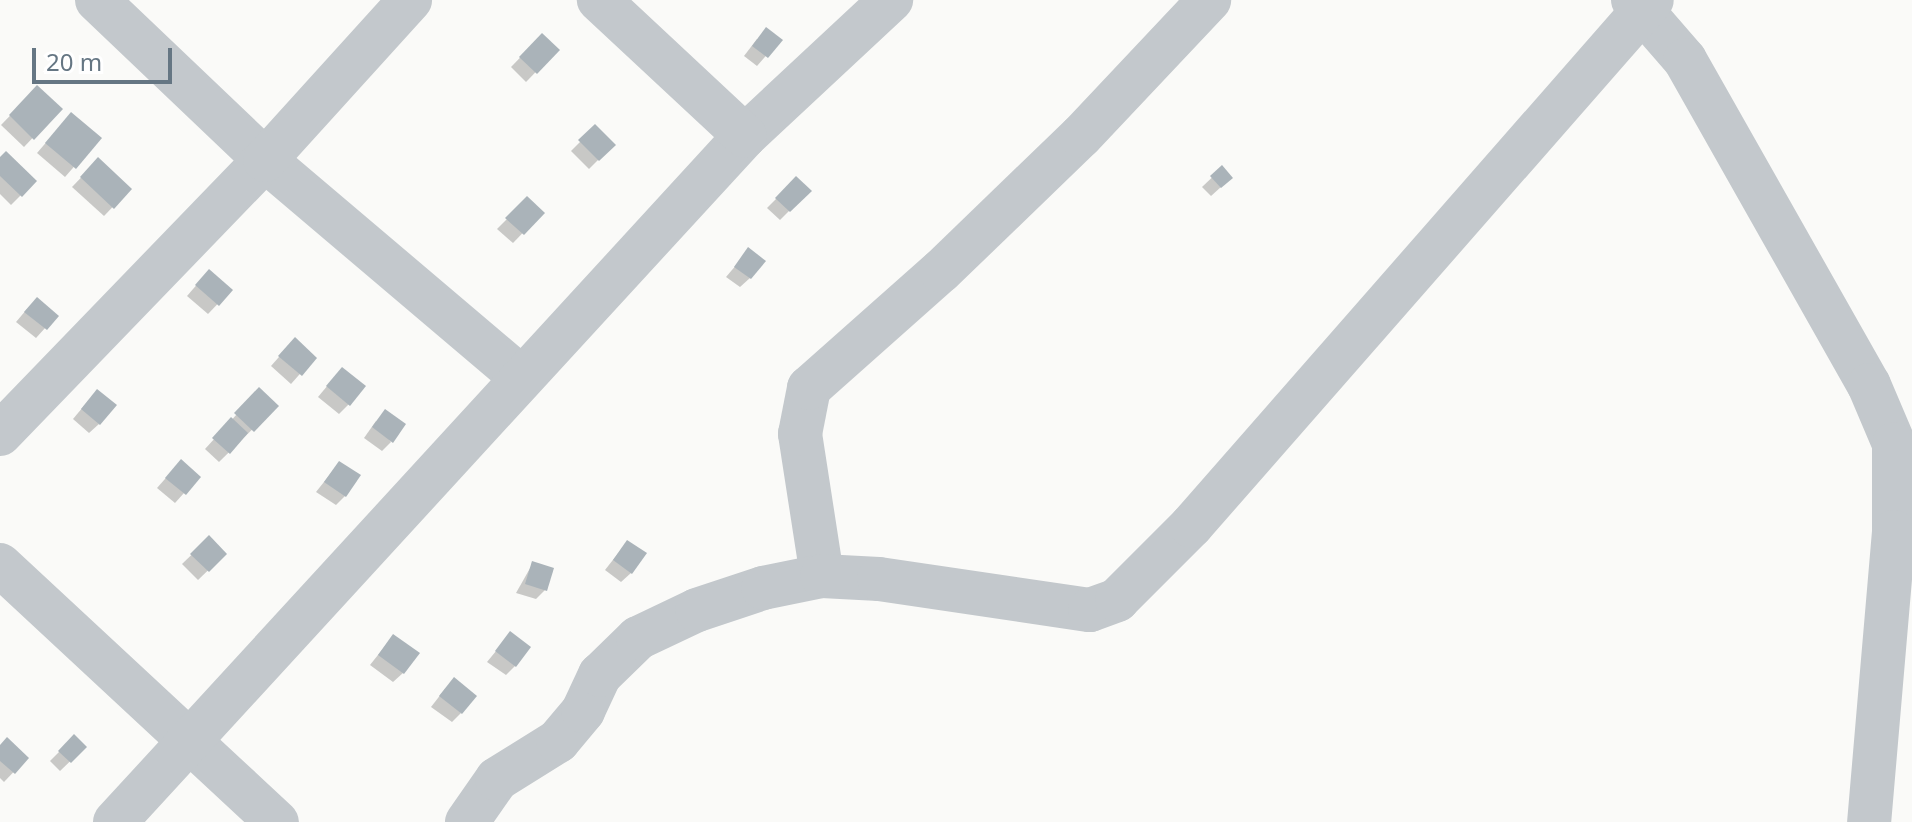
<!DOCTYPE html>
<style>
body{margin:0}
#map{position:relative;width:1912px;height:822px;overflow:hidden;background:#fafaf8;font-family:"Noto Sans",sans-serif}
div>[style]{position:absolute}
.shadow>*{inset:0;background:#0003}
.building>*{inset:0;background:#aab3b9}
.street>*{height:44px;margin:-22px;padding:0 22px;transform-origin:22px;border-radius:22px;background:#c3c8cc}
span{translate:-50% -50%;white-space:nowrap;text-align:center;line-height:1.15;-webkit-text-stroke:8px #fff;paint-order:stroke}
.scale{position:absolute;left:32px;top:48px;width:140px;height:36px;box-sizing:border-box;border:4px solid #657683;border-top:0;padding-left:10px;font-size:24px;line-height:28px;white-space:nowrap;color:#657683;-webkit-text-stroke:6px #fff;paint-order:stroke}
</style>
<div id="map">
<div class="shadow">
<i style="clip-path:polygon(542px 35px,557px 50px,526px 82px,511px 67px)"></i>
<i style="clip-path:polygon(757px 39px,780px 40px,757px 66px,744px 56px)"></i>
<i style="clip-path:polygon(37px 88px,60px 109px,24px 147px,1px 125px)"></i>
<i style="clip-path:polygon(62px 124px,99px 138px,65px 177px,37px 153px)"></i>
<i style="clip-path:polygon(595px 127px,613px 145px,589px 169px,571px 151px)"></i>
<i style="clip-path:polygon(0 160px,34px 182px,11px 205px,0 194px)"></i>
<i style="clip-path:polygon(98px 160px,130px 189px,104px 216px,72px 187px)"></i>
<i style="clip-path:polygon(1222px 168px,1231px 178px,1211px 196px,1202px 187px)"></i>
<i style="clip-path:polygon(796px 179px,809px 191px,780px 220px,767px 208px)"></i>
<i style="clip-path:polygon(527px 199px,542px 213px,513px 243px,497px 229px)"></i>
<i style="clip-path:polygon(749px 250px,750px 278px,740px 287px,726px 277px)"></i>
<i style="clip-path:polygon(200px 281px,231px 290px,208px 314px,187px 296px)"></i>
<i style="clip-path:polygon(27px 309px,56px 316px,36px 338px,16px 322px)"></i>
<i style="clip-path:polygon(286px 349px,314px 358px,291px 384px,271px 366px)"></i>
<i style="clip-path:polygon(333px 379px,349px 404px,339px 414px,318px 397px)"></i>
<i style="clip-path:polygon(259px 390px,276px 406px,219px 462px,205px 449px)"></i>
<i style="clip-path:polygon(88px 401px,99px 424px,89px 433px,73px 419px)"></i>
<i style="clip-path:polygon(376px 421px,391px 442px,382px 451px,364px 438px)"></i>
<i style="clip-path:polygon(339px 463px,345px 496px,336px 505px,316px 492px)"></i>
<i style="clip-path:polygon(172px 471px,184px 493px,175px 503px,157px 488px)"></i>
<i style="clip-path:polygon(209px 538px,225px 554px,198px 580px,182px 564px)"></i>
<i style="clip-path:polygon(627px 542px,631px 573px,621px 582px,605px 570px)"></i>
<i style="clip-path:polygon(533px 563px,545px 590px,536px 599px,516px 593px)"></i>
<i style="clip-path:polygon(510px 634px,515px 666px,506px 675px,487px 662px)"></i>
<i style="clip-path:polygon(393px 636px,403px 673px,393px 682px,370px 665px)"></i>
<i style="clip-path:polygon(445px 689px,461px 713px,452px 722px,431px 707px)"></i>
<i style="clip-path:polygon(74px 737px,85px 747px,60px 771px,50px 761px)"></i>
<i style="clip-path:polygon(0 747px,26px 759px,4px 782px,0 778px)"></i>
</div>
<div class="building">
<i style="clip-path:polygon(766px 27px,783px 40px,768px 58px,752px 46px)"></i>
<i style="clip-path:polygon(542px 33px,560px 50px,537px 74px,519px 57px)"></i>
<i style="clip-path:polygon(37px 85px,63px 109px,34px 140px,9px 115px)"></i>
<i style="clip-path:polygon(71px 112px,102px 138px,76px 169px,45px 143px)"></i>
<i style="clip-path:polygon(595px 124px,616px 145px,599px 161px,578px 140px)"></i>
<i style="clip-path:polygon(6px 151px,37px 181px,22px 197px,0 176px,0 157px)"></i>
<i style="clip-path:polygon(98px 157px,132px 189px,114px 209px,80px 177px)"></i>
<i style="clip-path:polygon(1222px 165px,1233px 178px,1221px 188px,1210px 176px)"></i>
<i style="clip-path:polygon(796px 176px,812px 191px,790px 212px,775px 198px)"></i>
<i style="clip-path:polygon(527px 196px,545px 213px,524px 235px,505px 218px)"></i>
<i style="clip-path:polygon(748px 247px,766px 261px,751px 279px,734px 267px)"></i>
<i style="clip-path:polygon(209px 269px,233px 290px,219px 306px,195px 285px)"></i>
<i style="clip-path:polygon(37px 297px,59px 316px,47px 330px,24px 312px)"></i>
<i style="clip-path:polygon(295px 337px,317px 358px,302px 376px,278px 356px)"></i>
<i style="clip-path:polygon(342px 367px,366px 386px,350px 406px,326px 386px)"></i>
<i style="clip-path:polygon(259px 387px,279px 406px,254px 432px,234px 413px)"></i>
<i style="clip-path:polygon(97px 389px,117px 405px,100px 425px,81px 409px)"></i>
<i style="clip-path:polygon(385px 409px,406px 424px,393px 443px,372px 427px)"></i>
<i style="clip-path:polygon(231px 417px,248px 433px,230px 454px,212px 438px)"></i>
<i style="clip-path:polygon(181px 459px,201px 477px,186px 495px,165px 478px)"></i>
<i style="clip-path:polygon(339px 461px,361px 475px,346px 497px,324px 482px)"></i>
<i style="clip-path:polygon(209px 535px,227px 554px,209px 572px,190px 554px)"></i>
<i style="clip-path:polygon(627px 540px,647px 553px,632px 574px,613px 560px)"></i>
<i style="clip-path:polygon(532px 561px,554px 568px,547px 591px,525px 584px)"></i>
<i style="clip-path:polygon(510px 631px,531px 647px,516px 667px,495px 651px)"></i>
<i style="clip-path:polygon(393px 634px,420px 653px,404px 674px,378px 655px)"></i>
<i style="clip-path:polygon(454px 677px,477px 696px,462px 714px,439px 696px)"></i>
<i style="clip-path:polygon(74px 734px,87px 747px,71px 763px,58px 751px)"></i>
<i style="clip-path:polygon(7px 737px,29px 758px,15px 774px,0 761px,0 745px)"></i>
</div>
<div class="street">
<i style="left:97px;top:0;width:232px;rotate:43.6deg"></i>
<i style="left:265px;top:160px;width:337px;rotate:40.3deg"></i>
<i style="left:1633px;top:0;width:79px;rotate:49.1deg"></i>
<i style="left:1685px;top:60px;width:373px;rotate:60.5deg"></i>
<i style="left:1869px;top:385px;width:64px;rotate:67deg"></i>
<i style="left:1894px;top:444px;width:88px;rotate:90deg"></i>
<i style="left:1894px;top:532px;width:291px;rotate:94.9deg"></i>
<i style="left:745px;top:136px;width:200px;rotate:-43deg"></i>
<i style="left:0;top:434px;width:381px;rotate:-46deg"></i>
<i style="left:265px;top:160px;width:216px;rotate:-47.8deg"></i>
<i style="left:0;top:565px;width:378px;rotate:42.9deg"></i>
<i style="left:822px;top:576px;width:144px;rotate:-98.8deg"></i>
<i style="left:800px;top:434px;width:47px;rotate:-78.9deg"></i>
<i style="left:809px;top:388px;width:176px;rotate:-41.6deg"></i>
<i style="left:941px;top:271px;width:194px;rotate:-44deg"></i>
<i style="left:1081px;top:136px;width:187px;rotate:-46.7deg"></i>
<i style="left:115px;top:822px;width:931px;rotate:-47.44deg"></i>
<i style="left:745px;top:136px;width:200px;rotate:-137deg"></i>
<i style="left:467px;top:822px;width:52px;rotate:-55.1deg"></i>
<i style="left:497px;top:779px;width:72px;rotate:-31.9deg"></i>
<i style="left:558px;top:741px;width:39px;rotate:-50deg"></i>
<i style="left:583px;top:711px;width:40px;rotate:-65deg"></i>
<i style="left:600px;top:675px;width:53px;rotate:-44.2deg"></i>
<i style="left:638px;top:638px;width:65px;rotate:-25.4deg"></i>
<i style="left:697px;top:610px;width:70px;rotate:-18.4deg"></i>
<i style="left:763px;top:588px;width:60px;rotate:-11.5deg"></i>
<i style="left:822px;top:576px;width:57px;rotate:3deg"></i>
<i style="left:879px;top:579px;width:213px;rotate:8.4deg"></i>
<i style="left:1090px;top:610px;width:29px;rotate:-20deg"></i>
<i style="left:1117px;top:600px;width:105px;rotate:-45deg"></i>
<i style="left:1191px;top:526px;width:699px;rotate:-48.77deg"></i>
</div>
<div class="scale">20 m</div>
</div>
